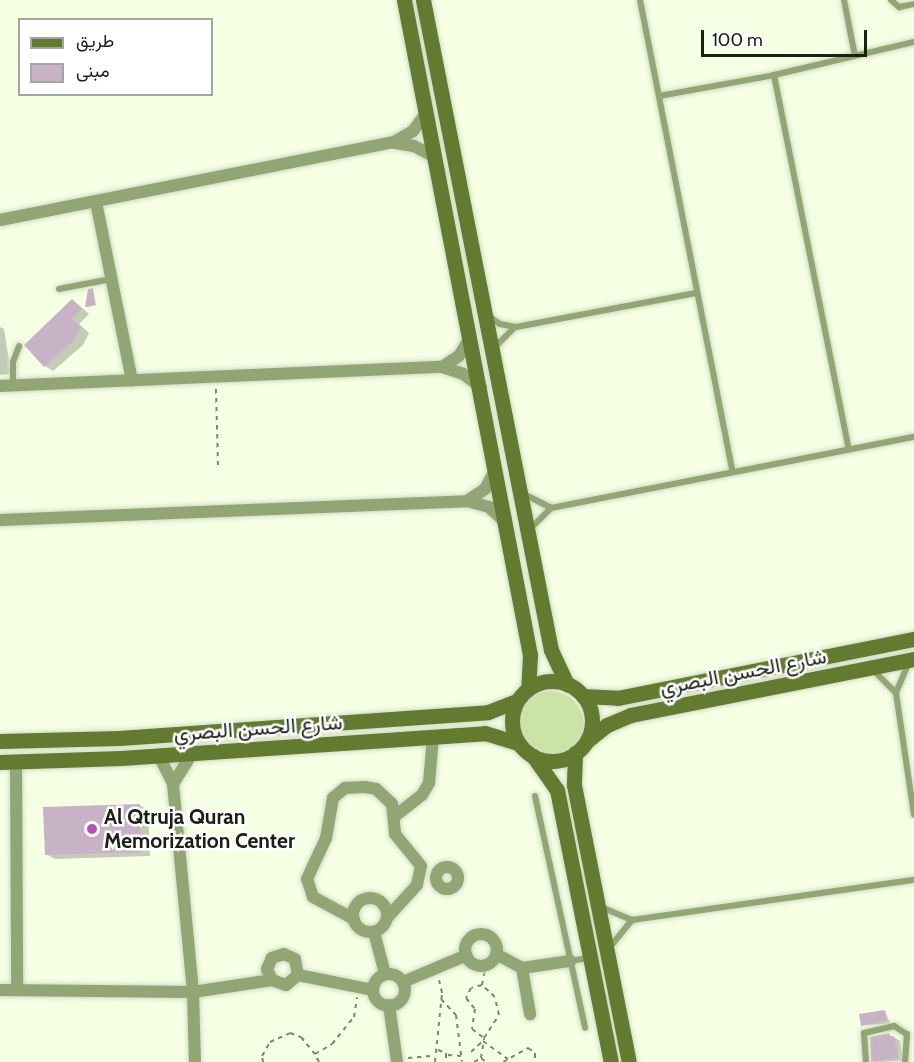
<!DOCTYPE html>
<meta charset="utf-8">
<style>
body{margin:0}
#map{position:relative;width:914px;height:1062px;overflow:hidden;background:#f4ffe4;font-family:Cabin,Vazirmatn,sans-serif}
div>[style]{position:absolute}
.green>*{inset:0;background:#cbe3a4}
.round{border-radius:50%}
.shadow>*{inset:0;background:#0003}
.building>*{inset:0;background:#c8b2c6}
.path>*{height:2px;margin-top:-1px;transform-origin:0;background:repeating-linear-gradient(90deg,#7e8573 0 4.5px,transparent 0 9px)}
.roads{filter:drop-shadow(0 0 2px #d1dbc3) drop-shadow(0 0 2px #d1dbc3)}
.lane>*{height:6px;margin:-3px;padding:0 3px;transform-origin:3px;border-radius:3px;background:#92a575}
.street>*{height:12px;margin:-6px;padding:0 6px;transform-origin:6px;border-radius:6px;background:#92a575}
.street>.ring{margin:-6px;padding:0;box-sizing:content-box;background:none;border:12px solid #92a575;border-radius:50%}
.secondary>*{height:15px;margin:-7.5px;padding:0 7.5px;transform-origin:7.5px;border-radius:7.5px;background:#627b30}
.secondary>.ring{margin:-7.5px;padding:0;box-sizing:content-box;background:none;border:15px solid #627b30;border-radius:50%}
.dots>*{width:16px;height:16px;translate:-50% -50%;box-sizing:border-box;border:3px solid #fff;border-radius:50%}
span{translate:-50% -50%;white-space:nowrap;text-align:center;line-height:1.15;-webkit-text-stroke:5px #fff;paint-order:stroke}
.street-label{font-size:21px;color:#1b1f15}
.poi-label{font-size:21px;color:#1b1f15;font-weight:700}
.left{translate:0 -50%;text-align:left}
.legend{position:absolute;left:18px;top:18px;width:195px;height:78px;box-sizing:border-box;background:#fff;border:2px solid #a4a5a1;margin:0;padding:8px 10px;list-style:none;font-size:18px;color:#1b1f15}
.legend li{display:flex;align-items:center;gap:12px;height:30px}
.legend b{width:30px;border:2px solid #a4a5a1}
.scale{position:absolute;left:701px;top:30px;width:166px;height:27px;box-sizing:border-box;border:3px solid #1b1f15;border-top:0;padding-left:8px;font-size:18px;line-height:21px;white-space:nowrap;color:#1b1f15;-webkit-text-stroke:4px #fff;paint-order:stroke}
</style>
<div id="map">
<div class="green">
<i class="round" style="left:516px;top:691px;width:68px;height:68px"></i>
</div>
<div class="shadow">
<i style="clip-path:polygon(93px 289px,96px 305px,88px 307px,87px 307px)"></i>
<i style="clip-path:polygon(73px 300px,89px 314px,79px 324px,89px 333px,83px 345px,53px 371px,45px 366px)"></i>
<i style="clip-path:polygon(0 327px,4px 329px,11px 374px,0 375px)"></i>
<i style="clip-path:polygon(139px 805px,148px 810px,150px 856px,55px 859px,46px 854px)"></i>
<i style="clip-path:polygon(885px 1012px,891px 1024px,863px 1025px)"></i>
<i style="clip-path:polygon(889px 1034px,900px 1041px,903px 1061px,875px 1062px)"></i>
</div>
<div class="building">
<i style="clip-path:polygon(93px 288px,95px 305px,85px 307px,88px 289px)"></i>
<i style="clip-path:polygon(72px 299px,82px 309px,71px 318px,81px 327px,74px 340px,44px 367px,24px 345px)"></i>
<i style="clip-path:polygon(140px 804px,141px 852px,45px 855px,43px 807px)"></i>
<i style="clip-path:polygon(885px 1010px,887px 1022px,861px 1026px,859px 1014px)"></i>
<i style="clip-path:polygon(889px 1033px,890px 1037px,894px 1036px,898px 1058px,871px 1062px,870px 1037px)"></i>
</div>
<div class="path">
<i style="left:216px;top:389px;width:77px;rotate:88.5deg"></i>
<i style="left:482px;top:985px;width:20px;rotate:-79deg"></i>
<i style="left:441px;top:999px;width:22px;rotate:47deg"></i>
<i style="left:456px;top:1015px;width:47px;rotate:82.7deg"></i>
<i style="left:438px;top:1050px;width:9px;rotate:21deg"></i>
<i style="left:446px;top:1053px;width:9px;rotate:90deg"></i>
<i style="left:471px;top:1052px;width:16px;rotate:-43deg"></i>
<i style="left:483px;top:1041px;width:31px;rotate:36deg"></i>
<i style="left:448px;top:1055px;width:13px;rotate:4deg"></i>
<i style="left:408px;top:1058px;width:25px;rotate:-5deg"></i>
<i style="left:481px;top:1058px;width:20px;rotate:-81deg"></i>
<i style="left:484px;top:1038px;width:27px;rotate:-57deg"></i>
<i style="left:499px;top:1015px;width:18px;rotate:-103deg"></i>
<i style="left:495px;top:997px;width:18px;rotate:-137deg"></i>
<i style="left:482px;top:985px;width:11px;rotate:165deg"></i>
<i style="left:471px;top:988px;width:11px;rotate:117deg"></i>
<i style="left:466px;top:998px;width:14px;rotate:51deg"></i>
<i style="left:475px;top:1009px;width:20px;rotate:99deg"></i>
<i style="left:472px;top:1029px;width:15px;rotate:37deg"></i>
<i style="left:263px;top:1062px;width:6px;rotate:-99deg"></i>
<i style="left:262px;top:1056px;width:16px;rotate:-60deg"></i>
<i style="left:270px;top:1042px;width:22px;rotate:-24deg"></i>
<i style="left:290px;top:1033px;width:12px;rotate:20deg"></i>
<i style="left:301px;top:1037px;width:22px;rotate:51deg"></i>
<i style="left:319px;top:1062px;width:9px;rotate:-117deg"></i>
<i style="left:315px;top:1054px;width:20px;rotate:-30deg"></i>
<i style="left:332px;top:1044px;width:35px;rotate:-51deg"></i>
<i style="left:354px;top:1017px;width:20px;rotate:-81deg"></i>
<i style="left:435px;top:1062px;width:69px;rotate:-84.2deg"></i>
<i style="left:442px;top:993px;width:13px;rotate:-103deg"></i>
<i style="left:474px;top:1062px;width:8px;rotate:-30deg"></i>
<i style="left:481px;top:1058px;width:6px;rotate:39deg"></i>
<i style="left:503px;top:1062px;width:29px;rotate:-29deg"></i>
<i style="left:528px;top:1048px;width:9px;rotate:36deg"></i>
<i style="left:535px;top:1053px;width:9px;rotate:90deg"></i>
</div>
<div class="roads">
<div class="lane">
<i style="left:640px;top:0;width:481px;rotate:78.9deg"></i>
<i style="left:844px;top:0;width:57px;rotate:78.9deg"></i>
<i style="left:891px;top:0;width:11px;rotate:41deg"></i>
<i style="left:899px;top:7px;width:15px;rotate:-11deg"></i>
<i style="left:774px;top:75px;width:382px;rotate:78.7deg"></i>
<i style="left:659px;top:96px;width:117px;rotate:-10.3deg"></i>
<i style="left:774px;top:75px;width:144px;rotate:-13.3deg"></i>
<i style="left:59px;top:289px;width:53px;rotate:-10.9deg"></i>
<i style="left:488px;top:316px;width:14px;rotate:34deg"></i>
<i style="left:500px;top:324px;width:16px;rotate:11deg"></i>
<i style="left:516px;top:327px;width:183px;rotate:-10.7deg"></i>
<i style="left:495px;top:347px;width:28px;rotate:-45deg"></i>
<i style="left:13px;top:385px;width:23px;rotate:-90deg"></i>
<i style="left:13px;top:362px;width:17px;rotate:-69deg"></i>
<i style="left:522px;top:493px;width:33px;rotate:27deg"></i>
<i style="left:530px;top:529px;width:30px;rotate:-45deg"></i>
<i style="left:551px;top:508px;width:370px;rotate:-11.1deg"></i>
<i style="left:909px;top:662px;width:34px;rotate:113deg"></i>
<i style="left:896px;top:693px;width:123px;rotate:81.6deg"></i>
<i style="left:874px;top:671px;width:31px;rotate:45deg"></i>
<i style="left:535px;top:796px;width:237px;rotate:77.8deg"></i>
<i style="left:601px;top:907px;width:34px;rotate:23deg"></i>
<i style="left:632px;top:920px;width:285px;rotate:-8.1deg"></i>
<i style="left:610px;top:947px;width:35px;rotate:-51deg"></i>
<i style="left:570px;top:961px;width:19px;rotate:-9deg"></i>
<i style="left:866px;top:1062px;width:29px;rotate:-94deg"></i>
<i style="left:864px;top:1033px;width:31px;rotate:-13deg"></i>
<i style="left:894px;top:1026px;width:15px;rotate:32deg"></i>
<i style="left:907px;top:1034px;width:28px;rotate:94deg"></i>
</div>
<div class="street">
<i style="left:395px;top:143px;width:19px;rotate:9deg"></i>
<i style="left:414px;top:146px;width:21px;rotate:28deg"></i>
<i style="left:96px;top:202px;width:182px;rotate:78.6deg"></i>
<i style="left:0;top:220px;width:402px;rotate:-11.2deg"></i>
<i style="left:394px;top:142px;width:22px;rotate:-30deg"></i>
<i style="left:413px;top:131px;width:22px;rotate:-54deg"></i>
<i style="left:442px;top:367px;width:20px;rotate:-33deg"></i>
<i style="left:459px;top:356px;width:21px;rotate:-59deg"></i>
<i style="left:0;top:386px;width:442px;rotate:-2.5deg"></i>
<i style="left:442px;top:367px;width:22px;rotate:18deg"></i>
<i style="left:463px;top:374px;width:22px;rotate:36deg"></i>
<i style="left:467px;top:501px;width:22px;rotate:-34deg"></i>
<i style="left:485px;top:489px;width:21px;rotate:-62deg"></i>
<i style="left:0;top:520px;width:467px;rotate:-2.3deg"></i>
<i style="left:467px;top:501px;width:23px;rotate:15deg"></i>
<i style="left:489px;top:507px;width:22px;rotate:43deg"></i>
<i style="left:159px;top:756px;width:31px;rotate:63deg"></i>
<i style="left:173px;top:784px;width:209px;rotate:84.5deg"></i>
<i style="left:193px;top:992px;width:70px;rotate:88.4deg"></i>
<i style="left:16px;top:761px;width:228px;rotate:89.7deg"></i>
<i style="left:173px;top:784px;width:36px;rotate:-58deg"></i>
<i style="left:395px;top:816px;width:34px;rotate:-38deg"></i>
<i style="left:422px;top:795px;width:14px;rotate:-60deg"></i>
<i style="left:429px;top:783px;width:46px;rotate:-85deg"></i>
<i class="ring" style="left:436px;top:867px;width:10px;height:10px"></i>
<i class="ring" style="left:353px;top:898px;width:22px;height:22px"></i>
<i style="left:354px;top:919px;width:47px;rotate:-151.8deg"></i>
<i style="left:313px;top:897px;width:19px;rotate:-108deg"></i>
<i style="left:307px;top:879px;width:45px;rotate:-65.1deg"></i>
<i style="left:326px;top:838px;width:41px;rotate:-80.1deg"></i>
<i style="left:333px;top:798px;width:16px;rotate:-40deg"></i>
<i style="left:345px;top:788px;width:20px;rotate:-3deg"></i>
<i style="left:365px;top:787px;width:11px;rotate:10deg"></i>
<i style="left:376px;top:789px;width:22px;rotate:43deg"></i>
<i style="left:392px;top:804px;width:30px;rotate:84deg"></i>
<i style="left:395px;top:834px;width:41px;rotate:50.9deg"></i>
<i style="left:421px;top:866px;width:19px;rotate:102deg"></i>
<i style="left:417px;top:885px;width:45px;rotate:132.3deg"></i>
<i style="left:374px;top:932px;width:43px;rotate:75.3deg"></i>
<i class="ring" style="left:465px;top:934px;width:20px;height:20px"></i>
<i style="left:496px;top:954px;width:30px;rotate:28deg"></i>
<i style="left:522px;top:968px;width:49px;rotate:-8.3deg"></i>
<i style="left:522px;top:968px;width:47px;rotate:80.1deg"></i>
<i class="ring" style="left:373px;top:974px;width:20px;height:20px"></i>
<i style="left:298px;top:975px;width:76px;rotate:11.3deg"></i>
<i style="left:403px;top:982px;width:69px;rotate:-22.9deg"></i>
<i style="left:0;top:990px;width:193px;rotate:0.6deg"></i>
<i style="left:193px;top:992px;width:80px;rotate:-8.6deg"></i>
<i style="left:272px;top:980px;width:15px;rotate:20deg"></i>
<i style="left:286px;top:985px;width:16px;rotate:-40deg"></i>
<i style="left:298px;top:975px;width:16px;rotate:-101deg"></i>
<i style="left:295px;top:959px;width:12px;rotate:-156deg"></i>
<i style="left:284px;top:954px;width:13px;rotate:162deg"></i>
<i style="left:272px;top:958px;width:12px;rotate:114deg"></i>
<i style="left:267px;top:969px;width:12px;rotate:66deg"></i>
<i style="left:389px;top:1005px;width:58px;rotate:82deg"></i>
</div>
<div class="secondary">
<i style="left:404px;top:0;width:667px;rotate:79.11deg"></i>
<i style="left:530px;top:655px;width:33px;rotate:93deg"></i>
<i style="left:423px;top:0;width:662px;rotate:78.86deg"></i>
<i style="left:551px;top:650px;width:38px;rotate:65deg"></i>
<i class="ring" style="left:512px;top:681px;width:65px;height:65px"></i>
<i style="left:583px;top:696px;width:35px;rotate:3deg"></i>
<i style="left:618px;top:698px;width:302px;rotate:-11.3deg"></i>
<i style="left:0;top:741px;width:119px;rotate:-1.4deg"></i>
<i style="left:119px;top:738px;width:370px;rotate:-4deg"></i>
<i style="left:488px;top:712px;width:30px;rotate:-21deg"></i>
<i style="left:587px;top:741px;width:26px;rotate:-39deg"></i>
<i style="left:607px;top:725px;width:26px;rotate:-23deg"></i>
<i style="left:631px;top:715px;width:288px;rotate:-11.2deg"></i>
<i style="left:575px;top:753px;width:32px;rotate:92deg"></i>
<i style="left:574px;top:785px;width:282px;rotate:78.8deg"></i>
<i style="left:533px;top:756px;width:42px;rotate:54.8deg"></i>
<i style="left:557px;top:790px;width:277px;rotate:78.8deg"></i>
<i style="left:0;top:762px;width:121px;rotate:-1.9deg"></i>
<i style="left:121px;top:758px;width:365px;rotate:-3.9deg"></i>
<i style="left:485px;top:733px;width:34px;rotate:17deg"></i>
</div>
</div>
<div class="dots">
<i style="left:92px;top:829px;background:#b750b4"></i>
</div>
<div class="street-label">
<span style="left:743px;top:672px;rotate:-11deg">شارع الحسن البصري</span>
<span style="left:258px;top:728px;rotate:-4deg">شارع الحسن البصري</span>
</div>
<div class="poi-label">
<span class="left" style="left:104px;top:829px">Al Qtruja Quran<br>Memorization Center</span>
</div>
<ul class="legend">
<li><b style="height:8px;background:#627b30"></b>طريق</li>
<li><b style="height:16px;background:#c8b2c6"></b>مبنى</li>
</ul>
<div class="scale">100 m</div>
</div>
